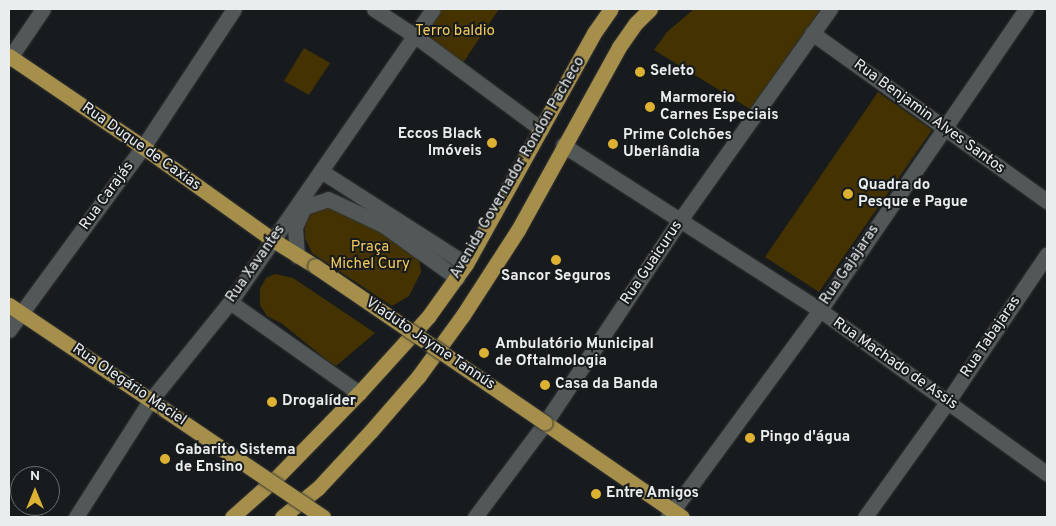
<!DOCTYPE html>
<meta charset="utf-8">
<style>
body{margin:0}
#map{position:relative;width:1056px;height:526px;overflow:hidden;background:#181b1d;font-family:Overpass,sans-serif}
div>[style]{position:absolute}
.green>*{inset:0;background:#430}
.roads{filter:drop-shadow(0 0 1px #323435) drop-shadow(0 0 1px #323435)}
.minor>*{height:15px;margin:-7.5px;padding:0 7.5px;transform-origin:7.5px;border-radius:7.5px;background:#525758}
.major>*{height:15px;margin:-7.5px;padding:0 7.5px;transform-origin:7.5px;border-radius:7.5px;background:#a68f4a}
.bridges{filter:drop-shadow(0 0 1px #323435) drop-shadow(0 0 1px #323435)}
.major-bridge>*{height:15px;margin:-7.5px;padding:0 7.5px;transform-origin:7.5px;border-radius:7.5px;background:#a68f4a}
.dots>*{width:14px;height:14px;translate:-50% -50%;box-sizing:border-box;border:2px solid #181b1d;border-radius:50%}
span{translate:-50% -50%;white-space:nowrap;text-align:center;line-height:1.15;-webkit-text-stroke:4px #181b1d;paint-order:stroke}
.park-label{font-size:15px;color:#f4cb5e}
.poi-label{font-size:15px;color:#eaedee;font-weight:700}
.left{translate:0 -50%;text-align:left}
.right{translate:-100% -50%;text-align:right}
.street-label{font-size:15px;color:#eaedee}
.frame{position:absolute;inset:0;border:10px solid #eaedee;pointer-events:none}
.north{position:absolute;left:10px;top:466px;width:50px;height:50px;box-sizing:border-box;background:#181b1d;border:1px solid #6c6f71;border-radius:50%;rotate:0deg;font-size:14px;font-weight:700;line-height:20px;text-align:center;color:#eaedee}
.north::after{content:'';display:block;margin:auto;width:18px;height:22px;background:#ddb233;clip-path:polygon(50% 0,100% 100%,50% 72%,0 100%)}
</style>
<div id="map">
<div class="green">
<i style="clip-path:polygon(440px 9px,499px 9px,461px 66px,421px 36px)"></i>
<i style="clip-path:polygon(694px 9px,821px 9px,750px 109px,654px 50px,667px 32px)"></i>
<i style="clip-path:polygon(304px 48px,330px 63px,309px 95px,284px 81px)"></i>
<i style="clip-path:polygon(878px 92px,932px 130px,819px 292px,765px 257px)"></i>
<i style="clip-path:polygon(327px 203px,352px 212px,419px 258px,421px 272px,409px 296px,392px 306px,312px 253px,305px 238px,305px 222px,311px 209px)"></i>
<i style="clip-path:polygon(275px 274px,293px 278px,375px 333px,336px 366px,328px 361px,281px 323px,267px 316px,260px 305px,260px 289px,266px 278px)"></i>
</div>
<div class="roads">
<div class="minor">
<i style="left:374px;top:9px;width:49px;rotate:33.4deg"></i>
<i style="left:415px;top:36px;width:157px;rotate:36.4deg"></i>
<i style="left:812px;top:33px;width:289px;rotate:35.6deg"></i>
<i style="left:9px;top:59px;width:60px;rotate:-55.8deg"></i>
<i style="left:563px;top:145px;width:305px;rotate:32.7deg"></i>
<i style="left:820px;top:310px;width:280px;rotate:35.8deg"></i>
<i style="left:321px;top:171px;width:172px;rotate:32.7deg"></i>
<i style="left:297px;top:256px;width:29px;rotate:-94deg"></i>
<i style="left:295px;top:227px;width:22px;rotate:-66deg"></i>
<i style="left:304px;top:207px;width:25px;rotate:-18deg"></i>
<i style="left:328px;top:199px;width:61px;rotate:25.3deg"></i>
<i style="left:383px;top:225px;width:91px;rotate:35.6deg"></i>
<i style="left:230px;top:302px;width:158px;rotate:35.2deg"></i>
<i style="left:9px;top:330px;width:227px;rotate:-53.8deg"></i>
<i style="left:143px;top:147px;width:165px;rotate:-56.6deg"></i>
<i style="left:76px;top:517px;width:138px;rotate:-57.5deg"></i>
<i style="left:150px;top:401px;width:127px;rotate:-51.1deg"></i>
<i style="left:230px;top:302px;width:356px;rotate:-55.3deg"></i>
<i style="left:475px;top:517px;width:117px;rotate:-53.3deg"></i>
<i style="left:545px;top:423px;width:244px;rotate:-56.4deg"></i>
<i style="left:680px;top:220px;width:259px;rotate:-54.6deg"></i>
<i style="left:668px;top:517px;width:257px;rotate:-53.7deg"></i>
<i style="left:820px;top:310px;width:365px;rotate:-55.6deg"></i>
<i style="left:865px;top:517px;width:143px;rotate:-54.4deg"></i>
<i style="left:948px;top:401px;width:177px;rotate:-56deg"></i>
</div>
<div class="major">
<i style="left:9px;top:56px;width:162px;rotate:34.2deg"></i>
<i style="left:143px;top:147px;width:160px;rotate:35.6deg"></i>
<i style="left:273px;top:240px;width:49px;rotate:31.8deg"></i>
<i style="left:9px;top:305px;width:188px;rotate:33.9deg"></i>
<i style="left:545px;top:423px;width:166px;rotate:34.5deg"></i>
<i style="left:232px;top:517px;width:59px;rotate:-41.6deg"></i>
<i style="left:276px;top:478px;width:119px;rotate:-45.7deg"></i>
<i style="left:359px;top:393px;width:103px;rotate:-47.8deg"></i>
<i style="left:428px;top:317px;width:65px;rotate:-54.4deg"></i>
<i style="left:466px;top:264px;width:264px;rotate:-61deg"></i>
<i style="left:594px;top:33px;width:29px;rotate:-55deg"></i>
<i style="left:282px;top:517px;width:46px;rotate:-38.9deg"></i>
<i style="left:318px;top:488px;width:78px;rotate:-47.1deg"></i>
<i style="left:371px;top:431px;width:72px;rotate:-49deg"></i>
<i style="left:418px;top:377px;width:77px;rotate:-54deg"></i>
<i style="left:463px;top:315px;width:101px;rotate:-57.1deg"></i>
<i style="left:518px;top:230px;width:209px;rotate:-61.1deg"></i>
<i style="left:619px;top:47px;width:29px;rotate:-55deg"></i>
<i style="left:636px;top:23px;width:20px;rotate:-45deg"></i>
</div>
</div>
<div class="bridges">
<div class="major-bridge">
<i style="left:315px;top:266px;width:278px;rotate:34.3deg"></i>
<i style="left:165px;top:410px;width:191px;rotate:34.1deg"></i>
</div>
</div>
<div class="dots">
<i style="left:640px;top:72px;background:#ddb233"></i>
<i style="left:650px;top:107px;background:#ddb233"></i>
<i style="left:492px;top:143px;background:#ddb233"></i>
<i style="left:613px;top:144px;background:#ddb233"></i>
<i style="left:848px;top:194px;background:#ddb233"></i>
<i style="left:556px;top:260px;background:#ddb233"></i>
<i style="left:484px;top:353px;background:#ddb233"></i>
<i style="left:545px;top:385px;background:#ddb233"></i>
<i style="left:272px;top:402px;background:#ddb233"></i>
<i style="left:750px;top:438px;background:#ddb233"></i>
<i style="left:165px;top:459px;background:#ddb233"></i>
<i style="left:596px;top:494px;background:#ddb233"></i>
</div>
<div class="park-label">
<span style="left:455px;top:32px">Terro baldio</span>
<span style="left:370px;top:256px">Praça<br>Michel Cury</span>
</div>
<div class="poi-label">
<span class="left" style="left:650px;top:72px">Seleto</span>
<span class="left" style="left:660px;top:107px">Marmoreio<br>Carnes Especiais</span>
<span class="right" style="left:482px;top:143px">Eccos Black<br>Imóveis</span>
<span class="left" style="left:623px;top:144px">Prime Colchões<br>Uberlândia</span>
<span class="left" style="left:858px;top:194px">Quadra do<br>Pesque e Pague</span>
<span style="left:556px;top:277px">Sancor Seguros</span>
<span class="left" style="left:495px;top:353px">Ambulatório Municipal<br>de Oftalmologia</span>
<span class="left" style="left:555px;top:385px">Casa da Banda</span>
<span class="left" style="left:282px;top:402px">Drogalíder</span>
<span class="left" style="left:760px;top:438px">Pingo d'água</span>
<span class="left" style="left:175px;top:459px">Gabarito Sistema<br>de Ensino</span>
<span class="left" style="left:606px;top:494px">Entre Amigos</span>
</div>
<div class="street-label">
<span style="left:929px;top:117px;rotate:36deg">Rua Benjamin Alves Santos</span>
<span style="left:141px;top:147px;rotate:35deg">Rua Duque de Caxias</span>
<span style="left:518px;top:168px;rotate:-60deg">Avenida Governador Rondon Pacheco</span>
<span style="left:107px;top:196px;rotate:-54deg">Rua Carajás</span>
<span style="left:652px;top:263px;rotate:-56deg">Rua Guaicurus</span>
<span style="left:256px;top:264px;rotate:-55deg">Rua Xavantes</span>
<span style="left:850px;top:265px;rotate:-56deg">Rua Gajajaras</span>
<span style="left:991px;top:337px;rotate:-56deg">Rua Tabajaras</span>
<span style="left:430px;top:344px;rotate:34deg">Viaduto Jayme Tannús</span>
<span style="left:895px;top:364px;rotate:35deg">Rua Machado de Assis</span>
<span style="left:129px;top:385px;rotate:34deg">Rua Olegário Maciel</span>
</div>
<div class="frame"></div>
<div class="north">N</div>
</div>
